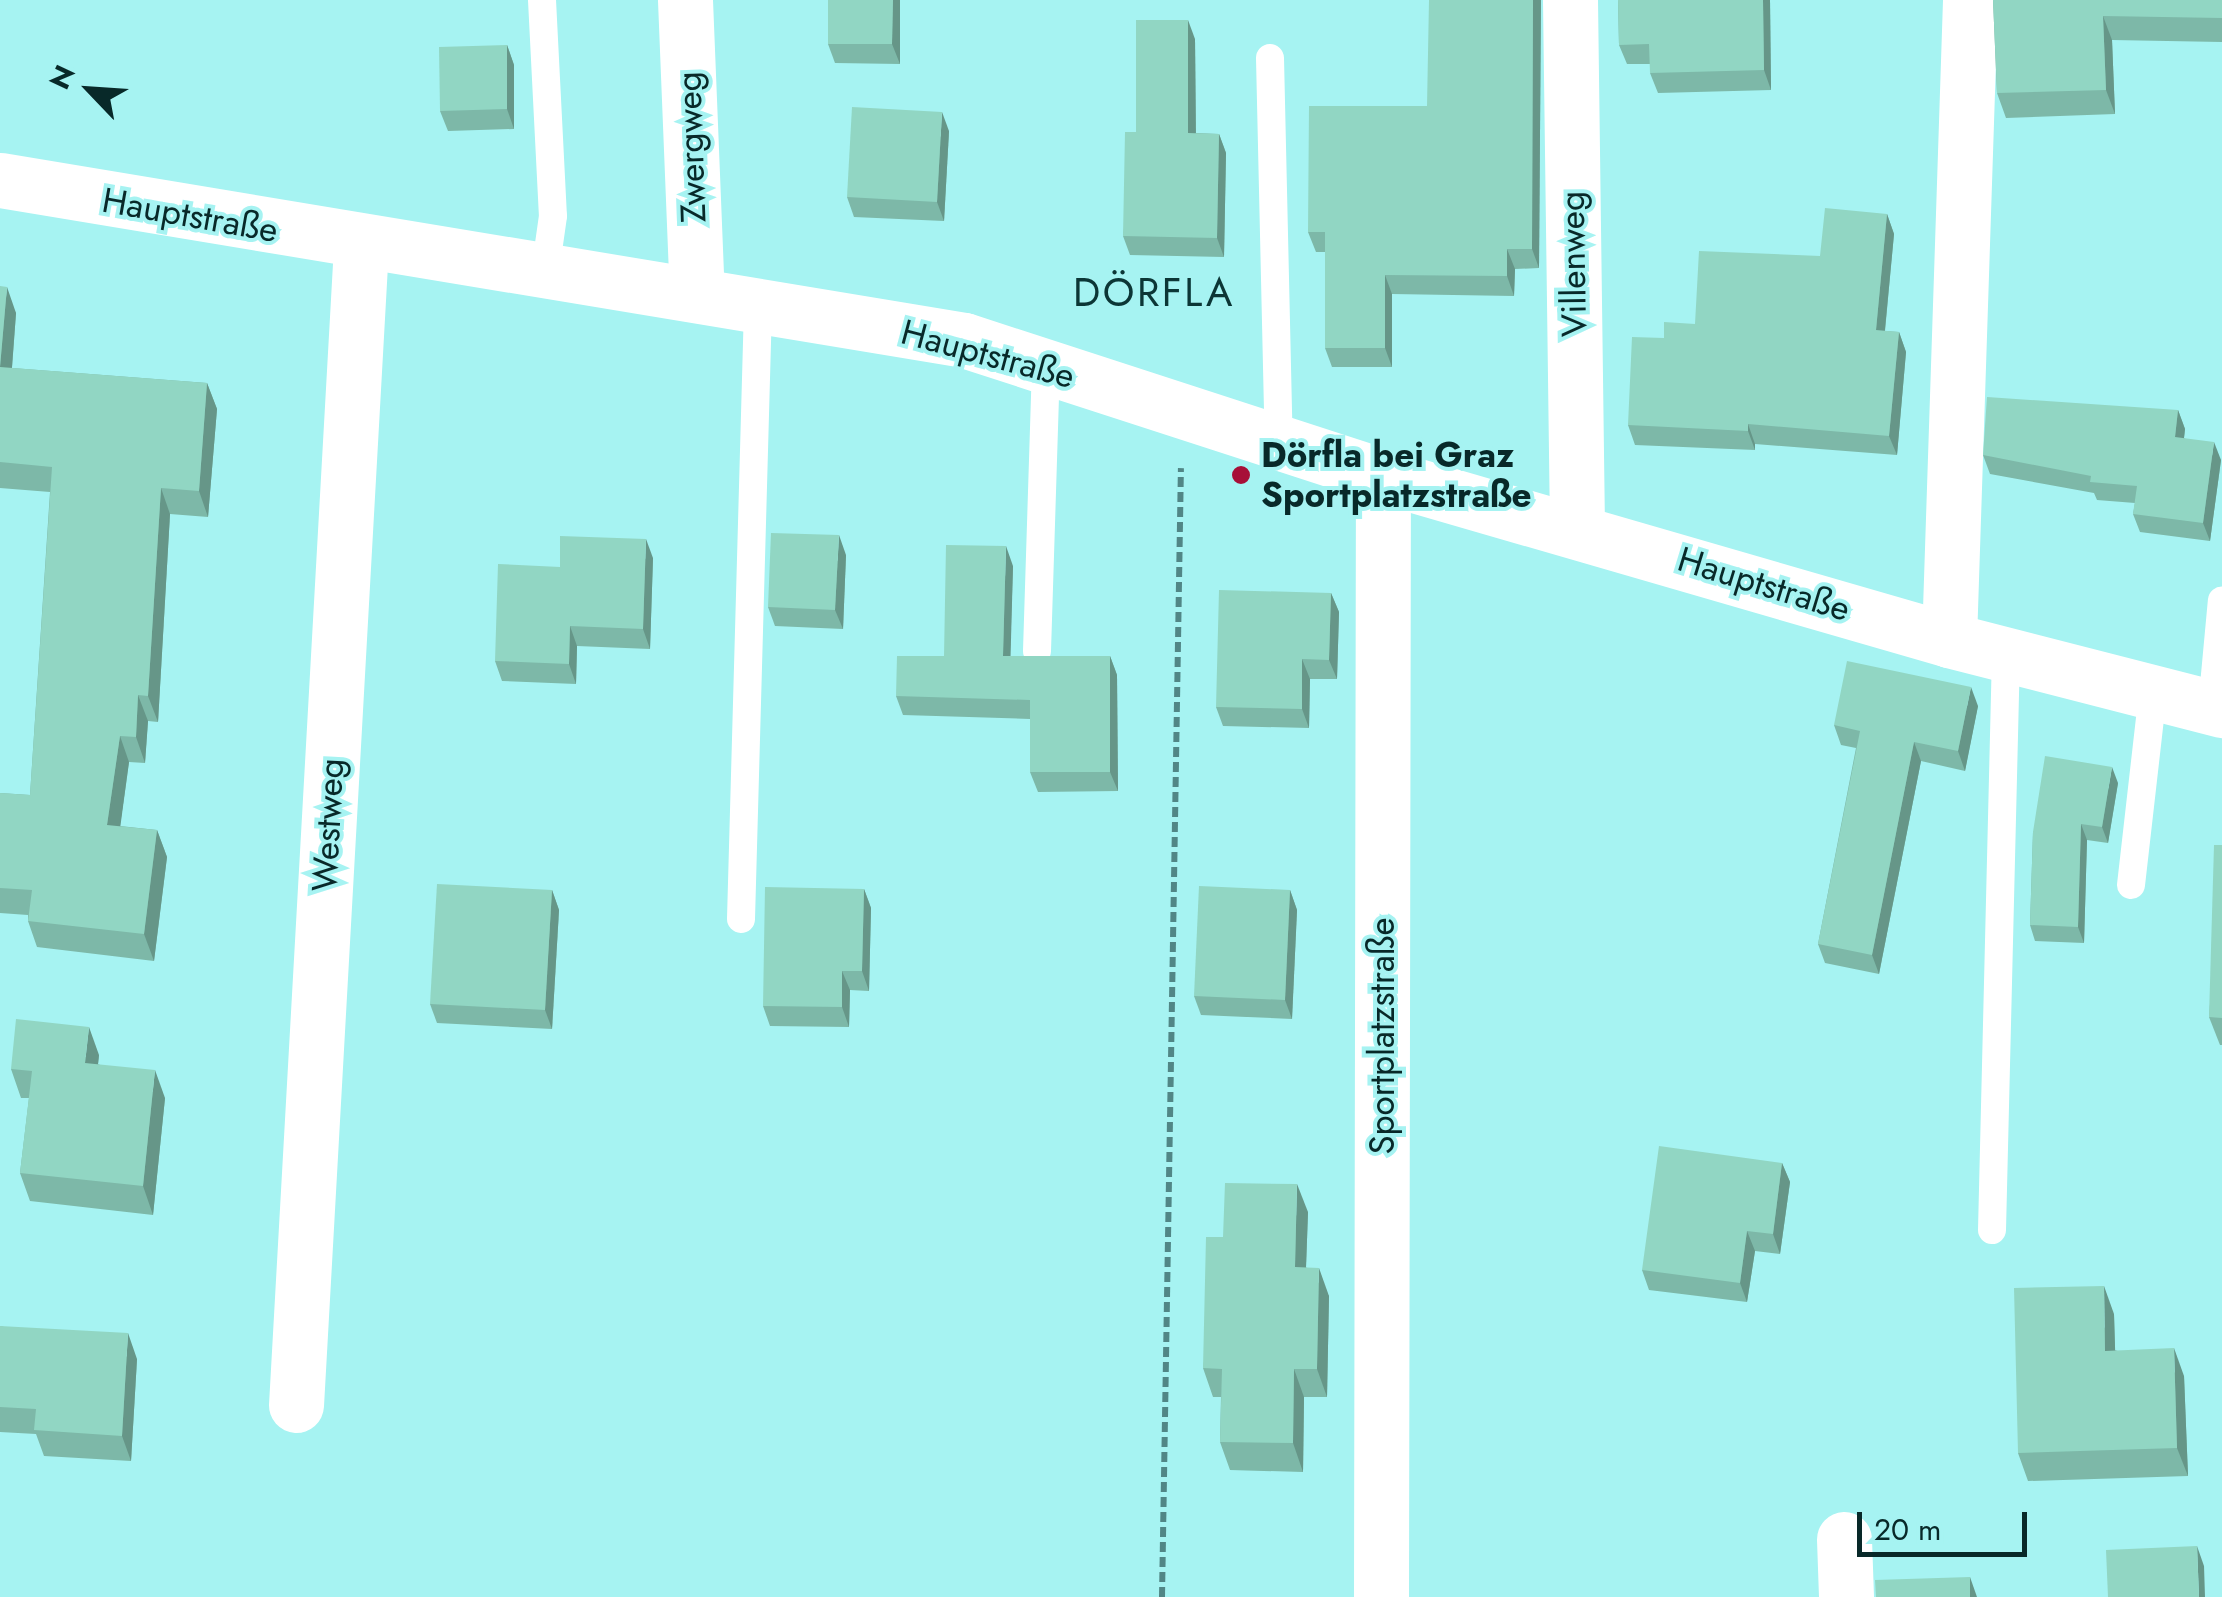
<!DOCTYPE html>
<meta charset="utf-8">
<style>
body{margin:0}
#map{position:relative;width:2222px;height:1597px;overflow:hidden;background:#a6f3f2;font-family:Jost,sans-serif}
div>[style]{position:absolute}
.path>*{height:6px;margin-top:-3px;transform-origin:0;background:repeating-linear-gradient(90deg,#518686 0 10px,transparent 0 15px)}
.lane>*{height:28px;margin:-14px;padding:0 14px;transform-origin:14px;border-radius:14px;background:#fff}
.street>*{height:55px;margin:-27.5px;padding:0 27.5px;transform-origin:27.5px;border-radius:27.5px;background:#fff}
.secondary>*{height:55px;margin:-27.5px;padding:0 27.5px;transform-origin:27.5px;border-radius:27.5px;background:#fff}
.wall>*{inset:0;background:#7db8a8}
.shaded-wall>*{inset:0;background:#669688}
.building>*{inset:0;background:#91d6c3}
.dots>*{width:28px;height:28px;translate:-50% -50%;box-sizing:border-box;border:5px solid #a6f3f2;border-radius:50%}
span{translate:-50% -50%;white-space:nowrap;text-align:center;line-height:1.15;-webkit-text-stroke:8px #a6f3f2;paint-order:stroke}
.street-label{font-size:35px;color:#082929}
.poi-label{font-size:35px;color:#082929;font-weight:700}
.left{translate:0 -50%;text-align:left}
.quarter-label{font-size:40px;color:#0c3636;letter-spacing:2.5px}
.north{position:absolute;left:40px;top:40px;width:100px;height:100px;-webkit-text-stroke:8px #a6f3f2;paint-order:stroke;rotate:295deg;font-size:28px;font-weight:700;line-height:40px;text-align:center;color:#082929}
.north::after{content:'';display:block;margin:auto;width:35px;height:45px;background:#082929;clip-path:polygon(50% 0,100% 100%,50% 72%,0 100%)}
.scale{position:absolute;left:1857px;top:1512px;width:170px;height:45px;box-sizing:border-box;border:5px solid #082929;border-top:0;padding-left:12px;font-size:30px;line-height:35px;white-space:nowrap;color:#082929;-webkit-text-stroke:8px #a6f3f2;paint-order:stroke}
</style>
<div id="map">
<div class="path">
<i style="left:1162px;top:1597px;width:1129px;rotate:-89.04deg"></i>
</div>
<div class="lane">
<i style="left:542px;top:0;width:216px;rotate:87.1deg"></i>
<i style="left:553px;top:216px;width:57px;rotate:98.1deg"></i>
<i style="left:1270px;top:58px;width:383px;rotate:88.7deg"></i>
<i style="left:1037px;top:651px;width:283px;rotate:-88.2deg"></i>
<i style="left:2212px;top:707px;width:107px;rotate:-84.7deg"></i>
<i style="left:2131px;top:885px;width:194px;rotate:-83.5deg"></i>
<i style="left:741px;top:919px;width:613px;rotate:-88.41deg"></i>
<i style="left:1992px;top:1230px;width:576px;rotate:-88.61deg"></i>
</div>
<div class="street">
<i style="left:685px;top:0;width:294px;rotate:87.7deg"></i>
<i style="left:1570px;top:0;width:529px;rotate:89.24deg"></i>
<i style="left:1949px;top:640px;width:640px;rotate:-88.12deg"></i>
<i style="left:296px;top:1405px;width:1162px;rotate:-86.79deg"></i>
<i style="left:1844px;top:1539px;width:58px;rotate:88deg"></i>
<i style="left:1381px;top:1597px;width:1121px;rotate:-89.9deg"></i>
</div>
<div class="secondary">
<i style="left:0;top:180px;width:977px;rotate:9.42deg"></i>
<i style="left:964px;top:340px;width:441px;rotate:18deg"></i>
<i style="left:1383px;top:476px;width:589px;rotate:16.16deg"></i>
<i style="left:1949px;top:640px;width:282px;rotate:14.4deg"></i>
</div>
<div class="wall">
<i style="clip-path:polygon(828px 0,900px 0,900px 64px,835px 63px,828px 44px)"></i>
<i style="clip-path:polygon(1541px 0,1539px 268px,1515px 269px,1514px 296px,1392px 294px,1392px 367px,1332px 367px,1325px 348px,1325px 252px,1316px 252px,1308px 232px,1427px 106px)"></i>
<i style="clip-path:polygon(1618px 0,1770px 0,1771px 90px,1658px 93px,1650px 73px,1650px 64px,1627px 64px,1619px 45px)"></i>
<i style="clip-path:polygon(1993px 0,2222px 0,2222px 42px,2112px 40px,2115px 114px,2006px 118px,1997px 93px)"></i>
<i style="clip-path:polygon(1195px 39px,1196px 133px,1219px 134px,1226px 153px,1224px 257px,1130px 255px,1123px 236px,1136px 132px)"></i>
<i style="clip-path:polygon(507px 45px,514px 65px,514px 129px,448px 131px,440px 111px)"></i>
<i style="clip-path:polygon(949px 131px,944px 221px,854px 217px,847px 197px)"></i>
<i style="clip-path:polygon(1887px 214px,1894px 234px,1885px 331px,1899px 332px,1906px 352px,1897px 455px,1755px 444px,1755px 450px,1635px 445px,1628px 425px,1664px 338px,1695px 324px,1820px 256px)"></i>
<i style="clip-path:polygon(0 286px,16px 313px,12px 368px,207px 383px,217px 409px,208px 517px,170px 514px,158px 722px,148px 721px,145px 763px,129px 762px,120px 826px,157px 830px,167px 857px,154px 961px,37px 947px,28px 921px,28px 915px,0 913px,0 793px,30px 795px,50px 492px,0 488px)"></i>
<i style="clip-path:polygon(2178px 410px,2185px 429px,2184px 438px,2221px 460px,2210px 541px,2140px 532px,2133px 514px,2135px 503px,2097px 500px,2094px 493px,1990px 474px,1983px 455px)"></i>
<i style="clip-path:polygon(846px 555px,843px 629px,775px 626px,768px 607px)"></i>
<i style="clip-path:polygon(653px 558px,650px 649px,577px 646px,576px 684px,502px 681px,495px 661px,560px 567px)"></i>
<i style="clip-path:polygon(1013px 566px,1010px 656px,1110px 656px,1117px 675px,1118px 791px,1038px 792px,1030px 772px,1030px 719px,903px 715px,896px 696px,944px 656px)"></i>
<i style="clip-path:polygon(1331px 593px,1339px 612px,1337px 679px,1310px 679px,1309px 728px,1223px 726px,1216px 707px)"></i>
<i style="clip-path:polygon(1978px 706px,1965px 771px,1921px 761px,1879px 974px,1825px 963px,1818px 944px,1856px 748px,1841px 745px,1834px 725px)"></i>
<i style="clip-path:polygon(2118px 783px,2108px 843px,2087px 840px,2084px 943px,2035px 941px,2030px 925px,2033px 832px)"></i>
<i style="clip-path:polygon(2222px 845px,2222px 1045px,2220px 1045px,2209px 1017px)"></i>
<i style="clip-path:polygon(864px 889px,871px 908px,869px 991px,850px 990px,849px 1027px,770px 1026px,763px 1006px)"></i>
<i style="clip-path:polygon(552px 890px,559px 910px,552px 1029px,437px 1023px,430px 1004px)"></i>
<i style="clip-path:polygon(1290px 890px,1297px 910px,1292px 1019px,1201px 1015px,1194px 996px)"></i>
<i style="clip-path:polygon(99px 1055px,98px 1064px,165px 1098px,153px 1215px,30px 1201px,20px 1173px,29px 1098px,21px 1098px,11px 1069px)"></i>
<i style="clip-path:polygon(1782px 1163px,1790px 1182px,1780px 1254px,1755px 1251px,1747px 1302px,1649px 1290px,1642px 1270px)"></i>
<i style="clip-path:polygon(1308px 1212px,1306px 1267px,1329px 1296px,1327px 1397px,1304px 1397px,1303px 1472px,1230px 1470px,1220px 1442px,1221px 1397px,1213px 1397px,1203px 1368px,1223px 1237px)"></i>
<i style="clip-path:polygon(2114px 1314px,2115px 1350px,2184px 1376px,2188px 1476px,2028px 1481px,2018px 1453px)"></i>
<i style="clip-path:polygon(0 1326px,137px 1359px,131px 1461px,44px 1456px,36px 1434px,0 1432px)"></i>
</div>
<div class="shaded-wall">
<i style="clip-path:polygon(893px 0,900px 0,900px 64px,892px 44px)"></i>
<i style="clip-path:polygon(1533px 0,1541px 0,1539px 268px,1532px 249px)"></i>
<i style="clip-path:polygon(1763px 0,1770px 0,1771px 90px,1764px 70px)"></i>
<i style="clip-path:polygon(2103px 16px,2112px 40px,2115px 114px,2106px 90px)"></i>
<i style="clip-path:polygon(1188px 20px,1195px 39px,1196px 153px,1188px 133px)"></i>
<i style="clip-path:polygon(507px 45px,514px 65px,514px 129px,507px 109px)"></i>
<i style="clip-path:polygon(942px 112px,949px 131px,944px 221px,937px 202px)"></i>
<i style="clip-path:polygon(1219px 134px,1226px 153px,1224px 257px,1217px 238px)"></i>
<i style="clip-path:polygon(1887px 214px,1894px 234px,1883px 350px,1876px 330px)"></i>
<i style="clip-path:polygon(1507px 249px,1515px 269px,1514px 296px,1507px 276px)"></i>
<i style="clip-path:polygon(1385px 275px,1392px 294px,1392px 367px,1385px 348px)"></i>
<i style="clip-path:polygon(7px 287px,16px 313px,10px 393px,0 367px)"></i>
<i style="clip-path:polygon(1899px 332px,1906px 352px,1897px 455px,1889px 436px)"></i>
<i style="clip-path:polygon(207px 383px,217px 409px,208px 517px,199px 491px)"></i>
<i style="clip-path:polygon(2178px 410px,2185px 429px,2182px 455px,2175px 437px)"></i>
<i style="clip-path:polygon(1748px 424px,1755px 444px,1755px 450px,1748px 431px)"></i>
<i style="clip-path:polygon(2214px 442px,2221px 460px,2210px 541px,2203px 523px)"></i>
<i style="clip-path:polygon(161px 488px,170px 514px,158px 722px,148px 696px)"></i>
<i style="clip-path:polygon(839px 535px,846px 555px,843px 629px,835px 610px)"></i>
<i style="clip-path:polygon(646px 539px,653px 558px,650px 649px,643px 629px)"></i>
<i style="clip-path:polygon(1006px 546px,1013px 566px,1010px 676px,1003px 656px)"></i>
<i style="clip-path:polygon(1331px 593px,1339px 612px,1337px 679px,1329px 660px)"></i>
<i style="clip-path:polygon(570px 626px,577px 646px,576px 684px,569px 664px)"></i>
<i style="clip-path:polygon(1110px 656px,1117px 675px,1118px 791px,1110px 772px)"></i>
<i style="clip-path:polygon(1302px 659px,1310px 679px,1309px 728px,1302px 709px)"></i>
<i style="clip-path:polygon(1971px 687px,1978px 706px,1965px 771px,1958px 751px)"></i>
<i style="clip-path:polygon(138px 695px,148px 721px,145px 763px,136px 737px)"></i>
<i style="clip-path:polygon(120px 736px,129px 762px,117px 851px,107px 825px)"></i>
<i style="clip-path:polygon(1914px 742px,1921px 761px,1879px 974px,1872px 955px)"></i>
<i style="clip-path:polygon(2112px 767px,2118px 783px,2108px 843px,2102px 827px)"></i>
<i style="clip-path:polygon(2081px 824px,2087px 840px,2084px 943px,2078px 927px)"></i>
<i style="clip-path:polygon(157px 830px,167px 857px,154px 961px,144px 934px)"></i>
<i style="clip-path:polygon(864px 889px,871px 908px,869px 991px,862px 971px)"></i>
<i style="clip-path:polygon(552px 890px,559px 910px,552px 1029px,545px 1010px)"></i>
<i style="clip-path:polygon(1290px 890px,1297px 910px,1292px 1019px,1285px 1000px)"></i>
<i style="clip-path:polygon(842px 971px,850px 990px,849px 1027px,842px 1007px)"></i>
<i style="clip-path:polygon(89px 1027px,99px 1055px,95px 1091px,85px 1063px)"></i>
<i style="clip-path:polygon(155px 1070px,165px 1098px,153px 1215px,143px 1186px)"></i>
<i style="clip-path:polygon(1782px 1163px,1790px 1182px,1780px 1254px,1773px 1234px)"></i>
<i style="clip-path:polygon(1297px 1184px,1308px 1212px,1305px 1295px,1295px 1267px)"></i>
<i style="clip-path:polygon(1747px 1231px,1755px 1251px,1747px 1302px,1740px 1283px)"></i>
<i style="clip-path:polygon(1319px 1268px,1329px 1296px,1327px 1397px,1317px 1369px)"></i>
<i style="clip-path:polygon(2104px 1286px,2114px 1314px,2116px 1379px,2105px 1351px)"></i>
<i style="clip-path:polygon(128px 1333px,137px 1359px,131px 1461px,122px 1436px)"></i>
<i style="clip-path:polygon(2174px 1348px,2184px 1376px,2188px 1476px,2177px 1448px)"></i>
<i style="clip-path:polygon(1294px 1369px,1304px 1397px,1303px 1472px,1293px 1443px)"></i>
<i style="clip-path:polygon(2197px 1546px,2204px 1566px,2205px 1597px,2199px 1597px)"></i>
<i style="clip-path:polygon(1970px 1577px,1977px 1597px,1970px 1597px)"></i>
</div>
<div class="building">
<i style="clip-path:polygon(828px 0,893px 0,892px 44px,828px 44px)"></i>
<i style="clip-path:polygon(1429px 0,1533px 0,1532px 249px,1507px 249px,1507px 276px,1385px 275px,1385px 348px,1325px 348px,1325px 232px,1308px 232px,1309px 106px,1427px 106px)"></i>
<i style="clip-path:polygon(1618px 0,1763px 0,1764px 70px,1650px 73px,1649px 44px,1619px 45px)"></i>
<i style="clip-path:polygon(1993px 0,2222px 0,2222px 18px,2103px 16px,2106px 90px,1997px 93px)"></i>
<i style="clip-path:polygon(1136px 20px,1188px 20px,1188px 133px,1219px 134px,1217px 238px,1123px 236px,1125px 132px,1136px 132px)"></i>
<i style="clip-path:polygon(507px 45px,507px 109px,440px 111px,439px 47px)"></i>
<i style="clip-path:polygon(852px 107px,942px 112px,937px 202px,847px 197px)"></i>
<i style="clip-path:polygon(1825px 208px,1887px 214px,1876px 330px,1899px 332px,1889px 436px,1748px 424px,1748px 431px,1628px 425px,1632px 337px,1664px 338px,1664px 322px,1695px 324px,1699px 251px,1820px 256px)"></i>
<i style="clip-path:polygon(0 286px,7px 287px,0 367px,207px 383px,199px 491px,161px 488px,148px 696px,138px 695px,136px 737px,120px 736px,107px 825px,157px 830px,144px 934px,28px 921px,32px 890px,0 888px,0 793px,30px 795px,52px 467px,0 462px)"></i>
<i style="clip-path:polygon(1987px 397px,2178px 410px,2175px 437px,2214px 442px,2203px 523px,2133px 514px,2137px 486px,2090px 482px,2091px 476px,1983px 455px)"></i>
<i style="clip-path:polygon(771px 533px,839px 535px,835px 610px,768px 607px)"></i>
<i style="clip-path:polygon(560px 536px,646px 539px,643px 629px,570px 626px,569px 664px,495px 661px,498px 564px,560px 567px)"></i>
<i style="clip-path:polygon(946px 545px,1006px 546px,1003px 656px,1110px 656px,1110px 772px,1030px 772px,1030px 700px,896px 696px,897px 656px,944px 656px)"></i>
<i style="clip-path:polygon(1219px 590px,1331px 593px,1329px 660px,1302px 659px,1302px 709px,1216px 707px)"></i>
<i style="clip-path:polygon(1847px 661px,1971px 687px,1958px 751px,1914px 742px,1872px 955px,1818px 944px,1860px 731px,1834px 725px)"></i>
<i style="clip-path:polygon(2045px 756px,2112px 767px,2102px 827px,2081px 824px,2078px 927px,2030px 925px,2033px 832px)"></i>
<i style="clip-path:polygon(2214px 845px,2222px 845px,2222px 1018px,2209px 1017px)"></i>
<i style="clip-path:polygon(437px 884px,552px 890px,545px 1010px,430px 1004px)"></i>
<i style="clip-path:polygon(1199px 886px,1290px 890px,1285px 1000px,1194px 996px)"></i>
<i style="clip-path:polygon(765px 887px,864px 889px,862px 971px,842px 971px,842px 1007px,763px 1006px)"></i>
<i style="clip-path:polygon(16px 1019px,89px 1027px,85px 1063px,155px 1070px,143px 1186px,20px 1173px,32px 1071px,11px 1069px)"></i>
<i style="clip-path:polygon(1659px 1146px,1782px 1163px,1773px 1234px,1747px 1231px,1740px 1283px,1642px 1270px)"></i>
<i style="clip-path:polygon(1225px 1183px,1297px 1184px,1295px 1267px,1319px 1268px,1317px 1369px,1294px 1369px,1293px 1443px,1220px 1442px,1222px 1369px,1203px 1368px,1206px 1237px,1223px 1237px)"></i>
<i style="clip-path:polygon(2104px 1286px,2105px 1351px,2174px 1348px,2177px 1448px,2018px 1453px,2014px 1288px)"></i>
<i style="clip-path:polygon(0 1326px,128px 1333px,122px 1436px,34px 1430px,36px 1409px,0 1407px)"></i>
<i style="clip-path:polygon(2197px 1546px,2199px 1597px,2108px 1597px,2106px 1550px)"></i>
<i style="clip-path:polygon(1970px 1577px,1970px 1597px,1876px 1597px,1875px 1580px)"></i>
</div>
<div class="dots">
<i style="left:1241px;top:475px;background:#a70f38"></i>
</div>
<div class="street-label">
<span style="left:691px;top:147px;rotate:-92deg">Zwergweg</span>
<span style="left:190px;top:215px;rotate:10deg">Hauptstraße</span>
<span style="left:1573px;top:264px;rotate:-91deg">Villenweg</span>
<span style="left:988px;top:354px;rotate:15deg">Hauptstraße</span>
<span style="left:1764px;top:584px;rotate:17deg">Hauptstraße</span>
<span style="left:328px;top:825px;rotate:-87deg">Westweg</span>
<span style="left:1382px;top:1036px;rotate:-90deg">Sportplatzstraße</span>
</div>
<div class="poi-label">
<span class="left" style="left:1261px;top:475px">Dörfla bei Graz<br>Sportplatzstraße</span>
</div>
<div class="quarter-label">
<span style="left:1154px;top:292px">DÖRFLA</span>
</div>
<div class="north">N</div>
<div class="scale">20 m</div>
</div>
